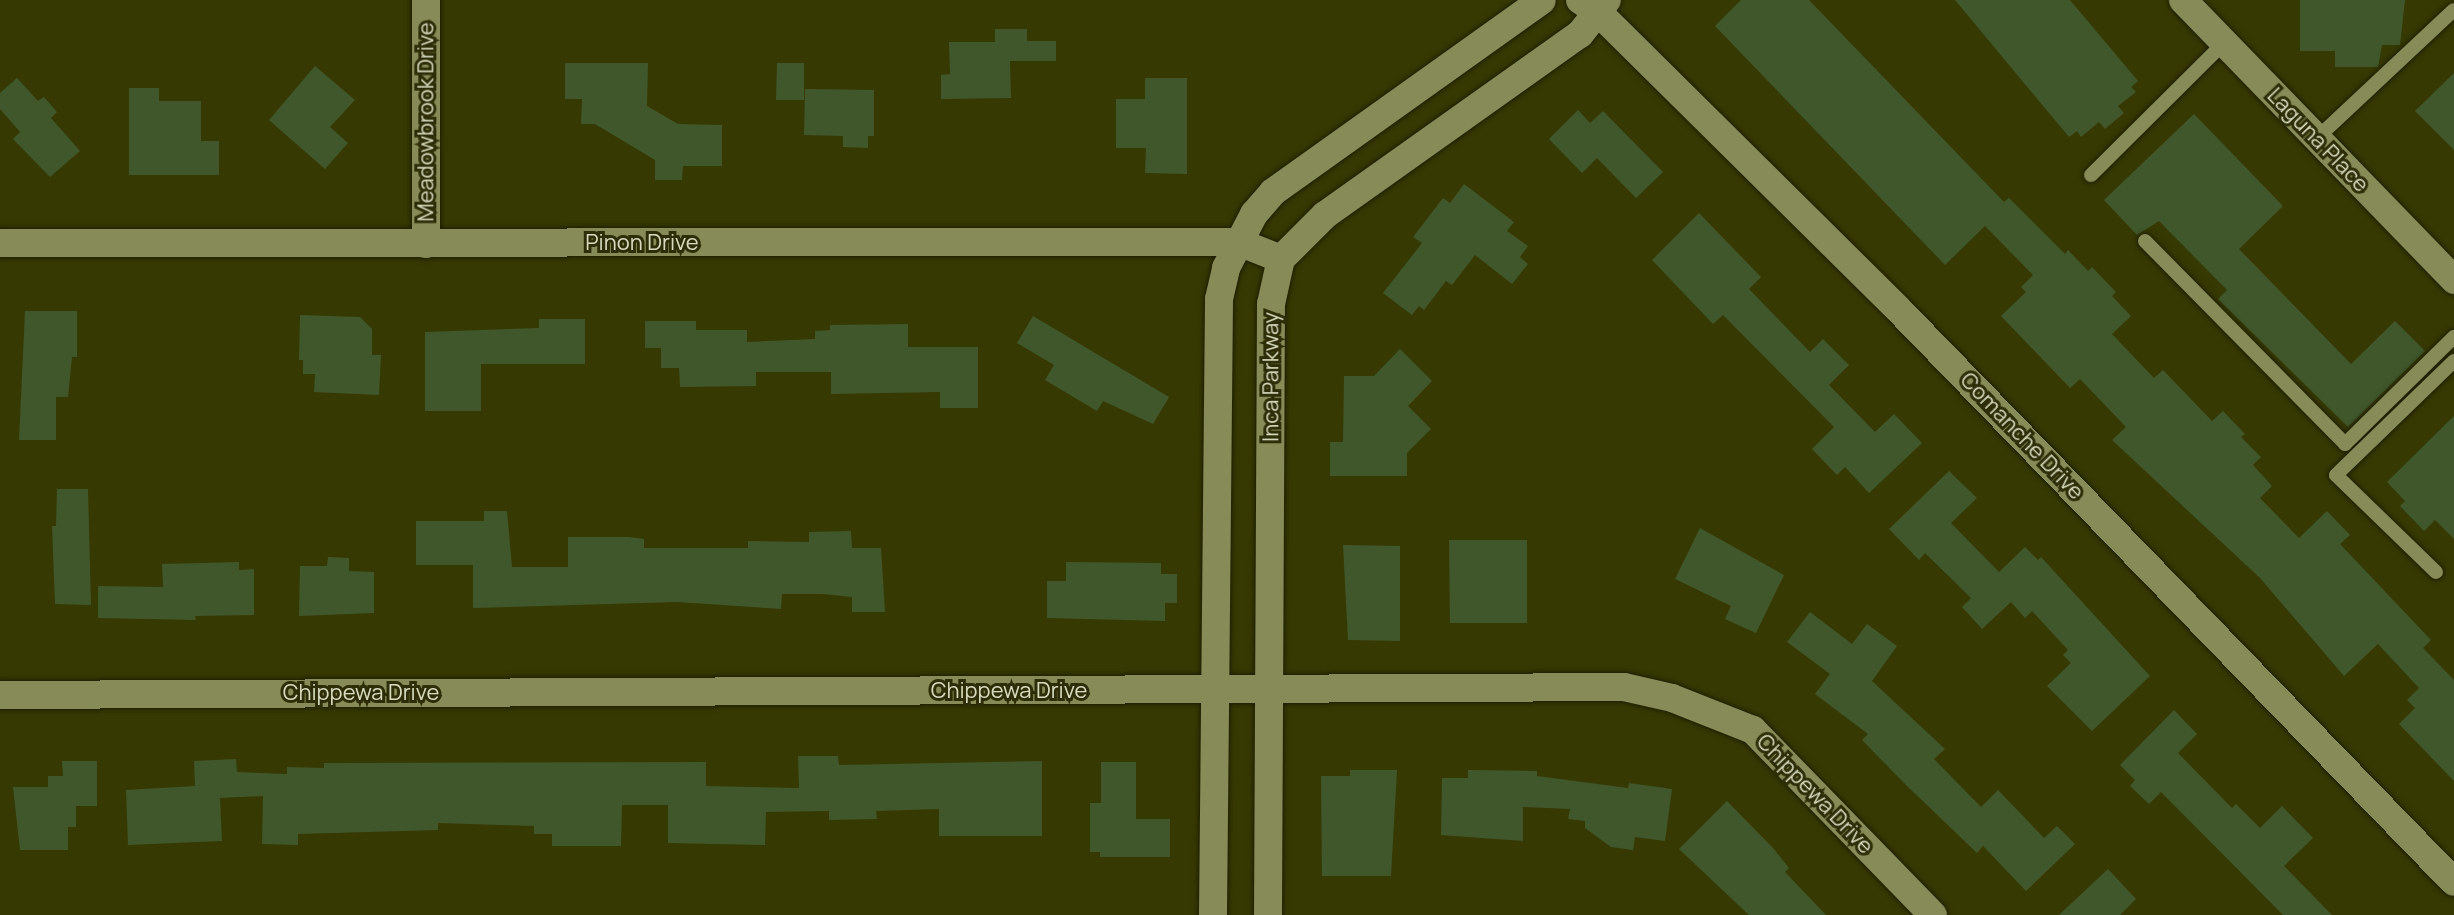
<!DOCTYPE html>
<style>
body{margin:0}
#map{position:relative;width:2454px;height:915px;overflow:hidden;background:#373902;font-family:Manrope,sans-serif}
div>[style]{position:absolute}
.building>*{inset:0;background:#40572c}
.roads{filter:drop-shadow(0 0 2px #1e1f05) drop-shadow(0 0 2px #1e1f05)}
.service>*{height:14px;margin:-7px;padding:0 7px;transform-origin:7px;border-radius:7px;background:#878b57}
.minor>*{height:28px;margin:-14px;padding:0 14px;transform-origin:14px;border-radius:14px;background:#878b57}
span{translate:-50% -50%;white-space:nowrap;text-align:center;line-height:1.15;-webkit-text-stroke:6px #2d2e07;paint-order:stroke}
.street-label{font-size:22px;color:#d7dabf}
</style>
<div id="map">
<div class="building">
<i style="clip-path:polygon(1741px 0,1809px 0,2004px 202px,2009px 198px,2065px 254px,2068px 250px,2088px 271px,2092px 267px,2116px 292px,2112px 296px,2131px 316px,2112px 334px,2154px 378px,2163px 370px,2212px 421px,2223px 411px,2245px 434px,2241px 437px,2261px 457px,2253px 465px,2272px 486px,2260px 498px,2299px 538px,2327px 511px,2350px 535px,2340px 544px,2431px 640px,2423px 648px,2454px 680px,2454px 781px,2399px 724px,2415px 708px,2407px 700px,2419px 688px,2378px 644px,2344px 676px,2260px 578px,2112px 440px,2126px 427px,2080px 379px,2070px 388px,2001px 316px,2026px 292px,2021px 287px,2033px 275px,1985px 226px,1945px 265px,1715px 26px)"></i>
<i style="clip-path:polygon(1955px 0,2070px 0,2138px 81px,2131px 87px,2136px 92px,2118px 106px,2124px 113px,2105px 129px,2099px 122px,2081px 137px,2077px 131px,2069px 137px)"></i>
<i style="clip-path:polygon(2300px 0,2405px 0,2400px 45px,2382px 45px,2378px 67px,2335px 67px,2335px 51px,2300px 51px)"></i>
<i style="clip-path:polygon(995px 29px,1027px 29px,1027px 41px,1056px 41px,1056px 61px,1010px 61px,1011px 98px,941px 99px,941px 75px,950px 74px,949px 42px,995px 42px)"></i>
<i style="clip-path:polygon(565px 63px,648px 63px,647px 106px,678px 124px,722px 125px,722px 166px,683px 166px,682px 180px,655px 180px,655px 160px,595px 124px,581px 124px,582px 99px,565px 99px)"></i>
<i style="clip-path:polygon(777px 63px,804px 63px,804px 100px,776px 100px)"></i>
<i style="clip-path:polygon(315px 66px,355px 100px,330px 127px,348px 143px,325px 169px,269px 120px)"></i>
<i style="clip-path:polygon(2454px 73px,2454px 150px,2415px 111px)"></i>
<i style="clip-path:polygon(17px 78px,38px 101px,44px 97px,57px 112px,51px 118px,80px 151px,50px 177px,13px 139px,20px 132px,0 109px,0 93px)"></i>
<i style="clip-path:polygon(1145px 78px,1187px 78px,1187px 174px,1145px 173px,1146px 148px,1116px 148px,1116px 99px,1145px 99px)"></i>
<i style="clip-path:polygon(129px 88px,159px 88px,159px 101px,201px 101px,201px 141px,219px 141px,219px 175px,129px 175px)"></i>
<i style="clip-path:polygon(805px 89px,874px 90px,874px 136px,868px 136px,868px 148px,843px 147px,843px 136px,804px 135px)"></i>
<i style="clip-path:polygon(1578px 110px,1590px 123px,1603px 111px,1663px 172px,1636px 198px,1597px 158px,1582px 173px,1549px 139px)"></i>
<i style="clip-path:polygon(2194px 114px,2283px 206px,2239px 249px,2351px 364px,2395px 321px,2425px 351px,2348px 427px,2218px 299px,2227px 290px,2159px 221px,2137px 235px,2104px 200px)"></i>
<i style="clip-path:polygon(1464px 184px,1514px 222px,1507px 231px,1528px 246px,1520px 257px,1528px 264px,1512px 284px,1475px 255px,1452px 285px,1446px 281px,1424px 310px,1419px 306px,1412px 315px,1383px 293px,1422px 243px,1413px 237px,1443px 198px,1450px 203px)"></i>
<i style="clip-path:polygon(1699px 213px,1761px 277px,1749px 289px,1810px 352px,1823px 339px,1849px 365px,1829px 385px,1875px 432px,1894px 414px,1922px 443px,1869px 493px,1845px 467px,1837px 475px,1812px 449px,1834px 427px,1723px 315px,1713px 324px,1652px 260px)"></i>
<i style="clip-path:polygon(25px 311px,77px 311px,77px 357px,72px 357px,68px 397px,56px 397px,56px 440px,19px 440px)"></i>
<i style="clip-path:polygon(300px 315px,360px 317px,372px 329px,372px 355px,381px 355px,379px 395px,314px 392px,315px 374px,303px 374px,303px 360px,299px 360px)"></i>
<i style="clip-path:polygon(1033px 316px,1169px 397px,1153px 424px,1103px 401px,1097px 411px,1045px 380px,1054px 365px,1017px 343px)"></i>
<i style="clip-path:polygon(539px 319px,585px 319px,585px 364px,481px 364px,481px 411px,425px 411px,425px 332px,539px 328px)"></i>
<i style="clip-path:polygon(645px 321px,696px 321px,696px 330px,747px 330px,747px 342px,815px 339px,815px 331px,830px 330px,830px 325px,908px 324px,908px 347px,978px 347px,978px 408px,940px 408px,940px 392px,831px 394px,831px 372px,756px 372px,756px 386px,680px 387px,679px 368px,661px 368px,661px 348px,645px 348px)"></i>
<i style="clip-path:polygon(1400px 349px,1432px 381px,1408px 406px,1431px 429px,1407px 453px,1407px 476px,1330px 476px,1330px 442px,1343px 442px,1344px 376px,1374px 376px)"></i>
<i style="clip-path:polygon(2454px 416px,2454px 539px,2435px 520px,2424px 531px,2400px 506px,2405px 501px,2387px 482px)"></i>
<i style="clip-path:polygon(1949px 471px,1977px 498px,1951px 523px,1999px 572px,2025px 547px,2038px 560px,2041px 557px,2150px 676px,2092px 731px,2047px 686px,2071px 663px,2063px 655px,2068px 650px,2032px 611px,2025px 618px,2011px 602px,1982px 629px,1962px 607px,1971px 598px,1925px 553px,1919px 560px,1889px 529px)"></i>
<i style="clip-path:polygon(57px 489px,88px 489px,91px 605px,55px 604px,52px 526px,56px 526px)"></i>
<i style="clip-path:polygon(484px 511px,507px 511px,512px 567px,568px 567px,568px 537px,629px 537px,644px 539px,644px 548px,748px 548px,748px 541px,809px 542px,809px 532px,851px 531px,852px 548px,881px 548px,885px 612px,852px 612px,852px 597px,823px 594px,782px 594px,781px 609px,677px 602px,473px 608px,473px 565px,416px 565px,416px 521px,484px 521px)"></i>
<i style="clip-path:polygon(1700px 528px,1784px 575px,1756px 633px,1725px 619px,1731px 606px,1675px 579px)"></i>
<i style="clip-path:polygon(1449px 540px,1527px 540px,1527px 623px,1450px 623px)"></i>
<i style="clip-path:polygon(1343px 545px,1400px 546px,1400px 641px,1348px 640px)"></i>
<i style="clip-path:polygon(328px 557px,349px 558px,349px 571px,374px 572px,374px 613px,299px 616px,300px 566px,327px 566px)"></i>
<i style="clip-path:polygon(239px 562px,239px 570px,254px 569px,254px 615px,195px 616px,196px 620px,98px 618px,98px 586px,163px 587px,162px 564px)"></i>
<i style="clip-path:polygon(1066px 562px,1161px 563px,1161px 574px,1177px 574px,1177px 603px,1165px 603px,1165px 621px,1047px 618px,1047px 581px,1066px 581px)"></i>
<i style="clip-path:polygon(1810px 612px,1852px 644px,1867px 624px,1897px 646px,1872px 681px,1945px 749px,1934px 759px,1981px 807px,1998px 790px,2044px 838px,2057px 826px,2075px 844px,2026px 891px,1983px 846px,1977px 853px,1906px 785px,1862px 740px,1868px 734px,1815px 694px,1830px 674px,1787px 642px)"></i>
<i style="clip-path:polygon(2174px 710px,2197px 734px,2178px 753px,2232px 808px,2236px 804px,2260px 828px,2282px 806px,2313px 838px,2284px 866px,2332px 915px,2283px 915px,2161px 792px,2149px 804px,2130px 786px,2135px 780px,2120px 765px)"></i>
<i style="clip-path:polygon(798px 756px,838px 756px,839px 765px,1042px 761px,1042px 836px,939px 836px,939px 809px,876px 811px,877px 819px,829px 820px,829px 811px,766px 812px,765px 845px,668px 843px,668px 805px,622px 805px,621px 846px,552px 846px,552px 834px,534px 834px,534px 826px,438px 823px,438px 830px,298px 834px,298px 845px,262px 844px,263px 796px,220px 798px,222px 841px,128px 845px,126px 790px,195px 786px,194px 761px,236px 759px,237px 772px,287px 774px,287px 767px,324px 768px,324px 763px,706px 762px,706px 786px,799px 788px)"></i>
<i style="clip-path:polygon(62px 761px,97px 761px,97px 806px,76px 806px,76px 827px,68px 827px,68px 850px,20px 850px,13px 787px,48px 787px,48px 776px,63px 776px)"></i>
<i style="clip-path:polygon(1101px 762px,1136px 762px,1136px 819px,1170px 819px,1170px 857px,1100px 857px,1100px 852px,1090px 852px,1090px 803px,1101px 803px)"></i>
<i style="clip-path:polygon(1350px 770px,1397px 770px,1391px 876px,1322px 876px,1321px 776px,1350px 776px)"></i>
<i style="clip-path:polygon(1468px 770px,1537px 771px,1537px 776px,1628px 788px,1629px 783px,1672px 789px,1665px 841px,1635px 837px,1633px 850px,1611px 847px,1585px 828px,1585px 821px,1568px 819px,1570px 809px,1523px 807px,1523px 841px,1441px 835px,1442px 778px,1468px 778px)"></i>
<i style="clip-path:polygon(1727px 801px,1773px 848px,1789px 868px,1785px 872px,1826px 915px,1749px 915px,1679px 849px)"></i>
<i style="clip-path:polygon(2108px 869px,2136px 899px,2120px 915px,2059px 915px)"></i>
</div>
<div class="roads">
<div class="service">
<i style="left:2317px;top:138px;width:187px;rotate:-43.1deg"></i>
<i style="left:2091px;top:175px;width:187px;rotate:-44.8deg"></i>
<i style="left:2145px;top:241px;width:285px;rotate:45.4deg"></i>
<i style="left:2345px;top:444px;width:153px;rotate:-44.5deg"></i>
<i style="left:2436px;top:572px;width:139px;rotate:-135.9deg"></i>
<i style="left:2336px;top:475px;width:164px;rotate:-44deg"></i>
</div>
<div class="minor">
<i style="left:1580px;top:0;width:24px;rotate:35deg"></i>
<i style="left:1600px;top:14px;width:419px;rotate:44.7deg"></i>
<i style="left:1898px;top:309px;width:798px;rotate:45.86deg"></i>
<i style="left:2183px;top:0;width:390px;rotate:45.9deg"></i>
<i style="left:0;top:243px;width:1238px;rotate:-0.05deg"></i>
<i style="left:1238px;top:242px;width:46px;rotate:21.6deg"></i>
<i style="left:426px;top:244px;width:244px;rotate:-90deg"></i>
<i style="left:0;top:695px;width:1624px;rotate:-0.28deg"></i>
<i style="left:1624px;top:687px;width:49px;rotate:12.9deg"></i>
<i style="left:1672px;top:698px;width:87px;rotate:21.6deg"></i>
<i style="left:1753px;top:730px;width:258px;rotate:45.8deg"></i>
<i style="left:1213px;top:915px;width:616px;rotate:-89.44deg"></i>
<i style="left:1219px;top:299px;width:32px;rotate:-77deg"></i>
<i style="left:1226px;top:268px;width:61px;rotate:-62.6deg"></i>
<i style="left:1254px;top:214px;width:29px;rotate:-49deg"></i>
<i style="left:1273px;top:192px;width:330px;rotate:-35.5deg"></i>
<i style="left:1268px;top:915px;width:611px;rotate:-89.72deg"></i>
<i style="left:1271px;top:304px;width:46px;rotate:-77.5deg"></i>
<i style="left:1281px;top:259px;width:62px;rotate:-45deg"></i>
<i style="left:1325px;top:215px;width:313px;rotate:-35.4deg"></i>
<i style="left:1580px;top:34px;width:43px;rotate:-51.5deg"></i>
</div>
</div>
<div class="street-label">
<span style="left:426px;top:122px;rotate:-90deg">Meadowbrook Drive</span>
<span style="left:2318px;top:140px;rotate:46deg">Laguna Place</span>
<span style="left:642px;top:243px">Pinon Drive</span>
<span style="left:1271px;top:377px;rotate:-90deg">Inca Parkway</span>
<span style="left:2022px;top:436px;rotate:46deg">Comanche Drive</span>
<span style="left:1009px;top:691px">Chippewa Drive</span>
<span style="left:361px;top:693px">Chippewa Drive</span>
<span style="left:1815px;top:794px;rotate:46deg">Chippewa Drive</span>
</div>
</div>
